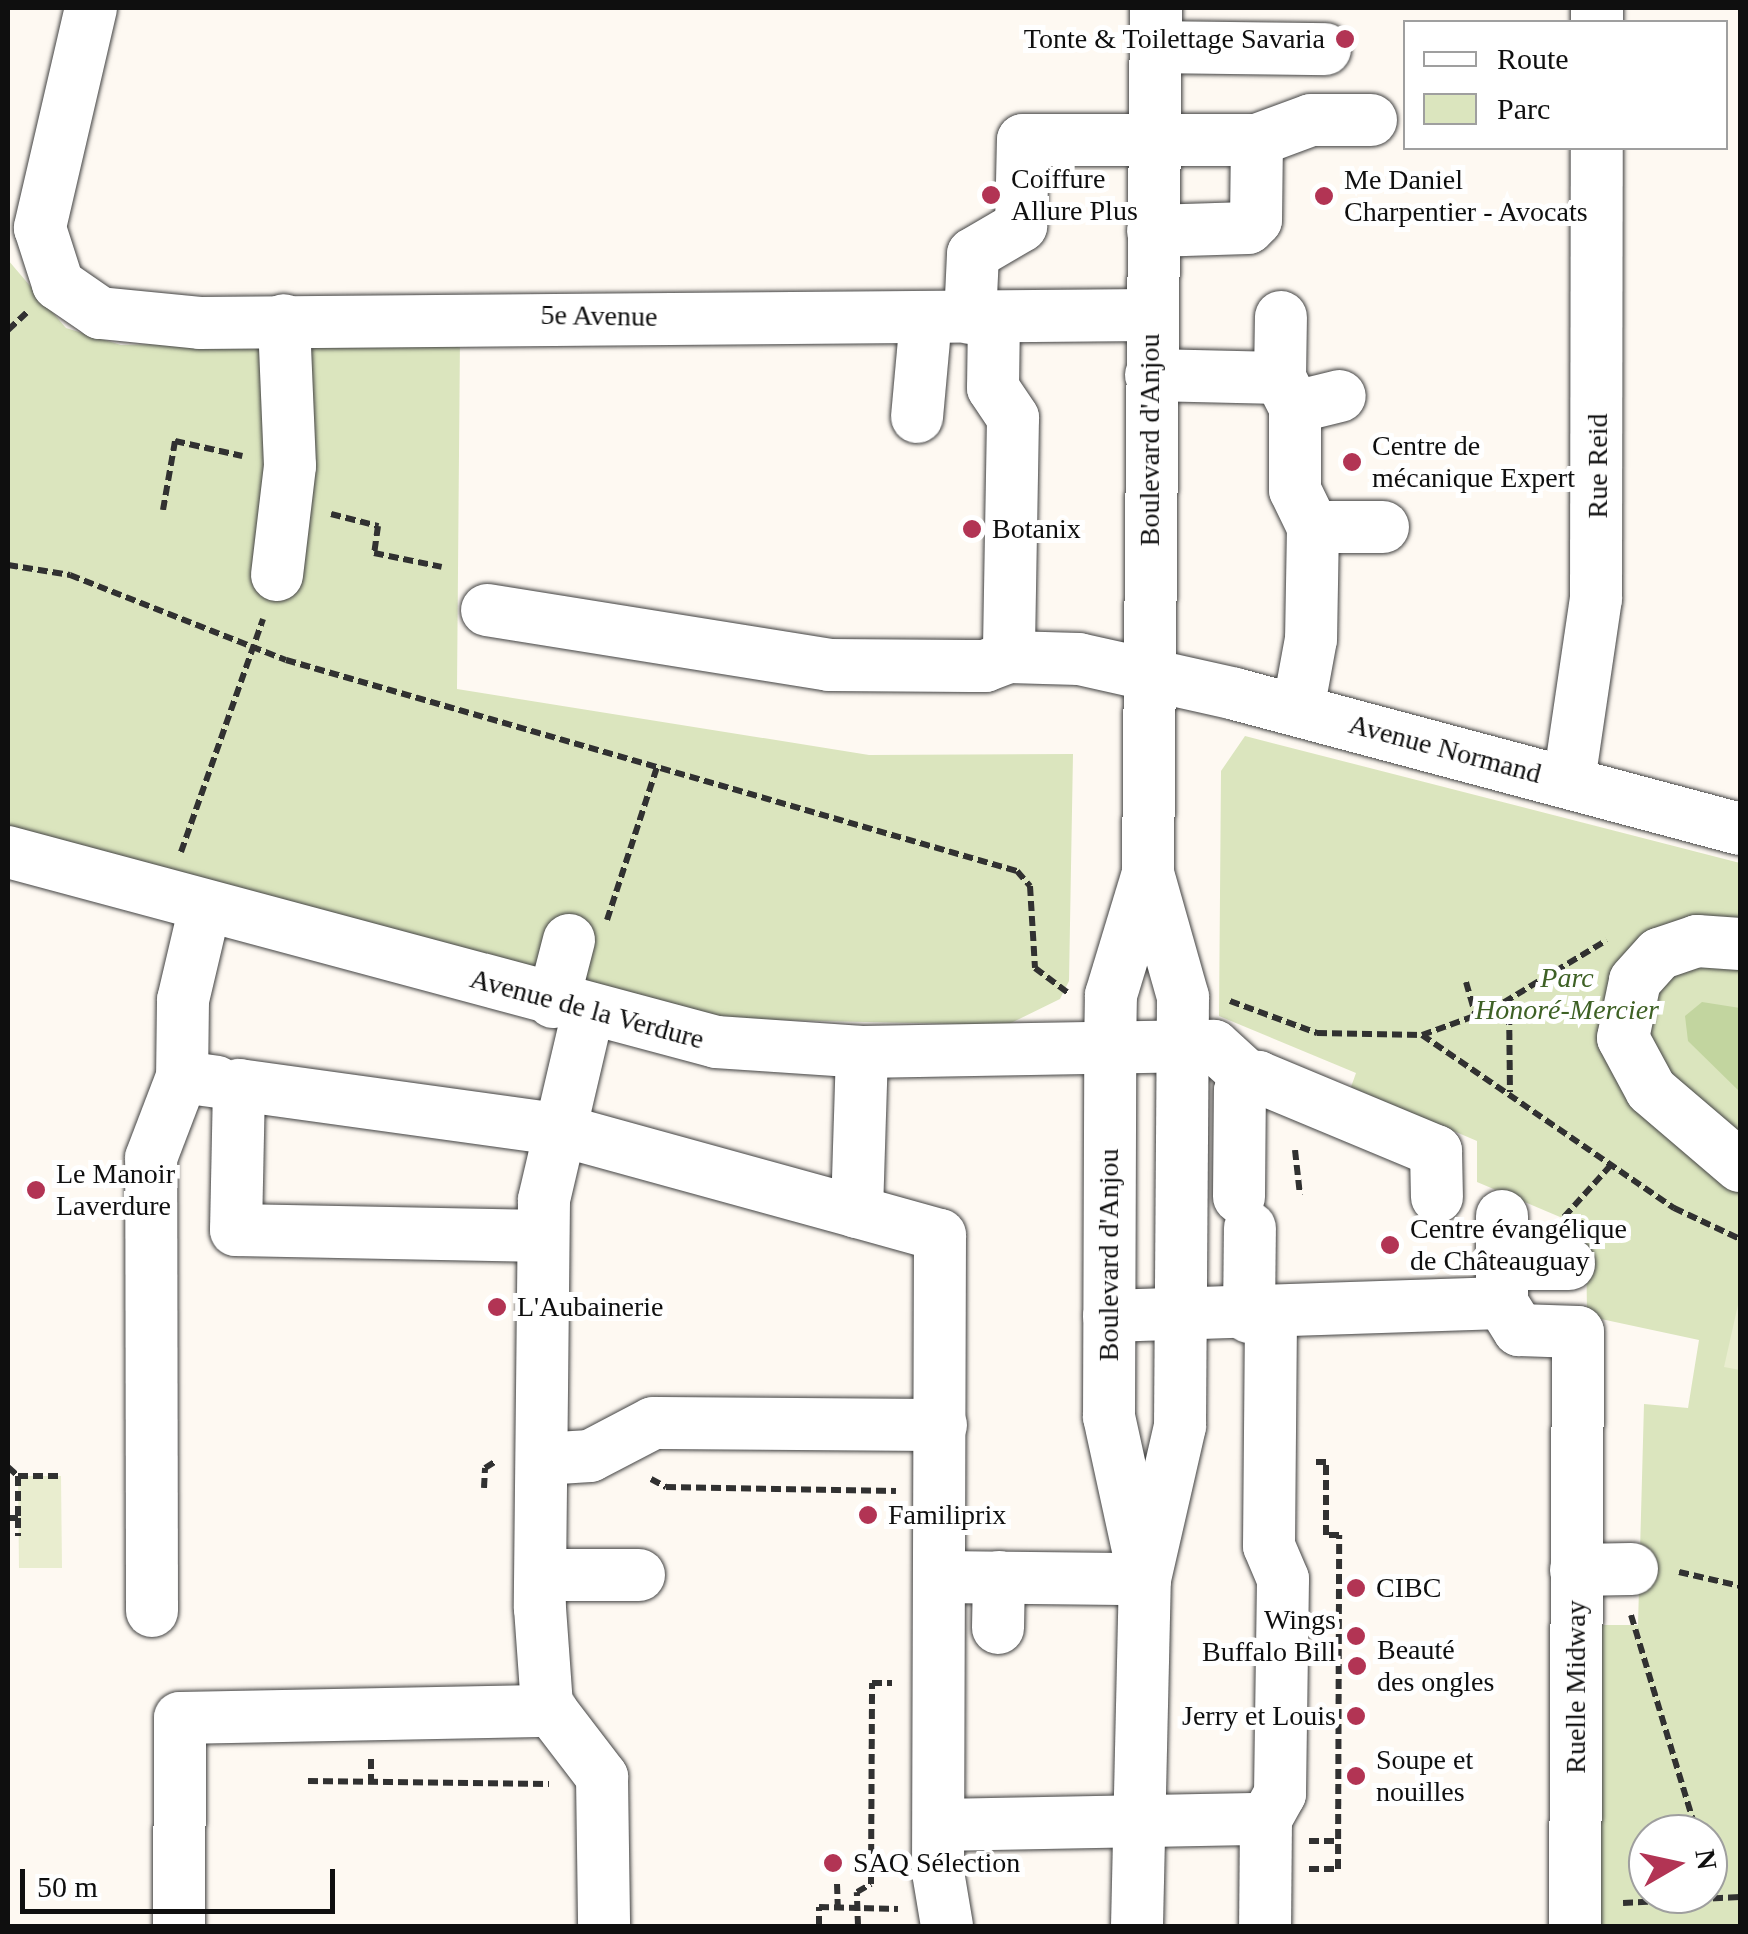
<!DOCTYPE html>
<meta charset="utf-8">
<style>
body{margin:0}
#map{position:relative;width:1748px;height:1934px;overflow:hidden;background:#fef9f2;font-family:Georgia,serif}
div>[style]{position:absolute}
.green>*{inset:0;background:#dbe5be}
.forest>*{inset:0;background:#c2d59f}
.pitch>*{inset:0;background:#e9edcf}
.path>*{height:6px;margin-top:-3px;transform-origin:0;background:repeating-linear-gradient(90deg,#313131 0 10px,transparent 0 15px)}
.roads{filter:drop-shadow(0 0 2px #424242) drop-shadow(0 0 2px #424242)}
.minor>*{height:52px;margin:-26px;padding:0 26px;transform-origin:26px;border-radius:26px;background:#fff}
.dots>*{width:28px;height:28px;translate:-50% -50%;box-sizing:border-box;border:5px solid #fff;border-radius:50%}
span{translate:-50% -50%;white-space:nowrap;text-align:center;line-height:1.15;-webkit-text-stroke:10px #fff;paint-order:stroke}
.poi-label{font-size:28px;color:#0f0f0f}
.right{translate:-100% -50%;text-align:right}
.left{translate:0 -50%;text-align:left}
.street-label{font-size:28px;color:#0f0f0f}
.park-label{font-size:28px;color:#3e6125;font-style:italic}
.frame{position:absolute;inset:0;border:10px solid #0f0f0f;pointer-events:none}
.legend{position:absolute;left:1403px;top:20px;width:325px;height:130px;box-sizing:border-box;background:#fff;border:2px solid #9f9f9f;margin:0;padding:12px 18px;list-style:none;font-size:30px;color:#0f0f0f}
.legend li{display:flex;align-items:center;gap:20px;height:50px}
.legend b{width:50px;border:2px solid #9f9f9f}
.north{position:absolute;left:1628px;top:1814px;width:100px;height:100px;box-sizing:border-box;background:#fff;border:2px solid #9f9f9f;border-radius:50%;rotate:81deg;font-size:28px;font-weight:700;line-height:40px;text-align:center;color:#0f0f0f}
.north::after{content:'';display:block;margin:auto;width:35px;height:45px;background:#b23454;clip-path:polygon(50% 0,100% 100%,50% 72%,0 100%)}
.scale{position:absolute;left:20px;top:1869px;width:315px;height:45px;box-sizing:border-box;border:5px solid #0f0f0f;border-top:0;padding-left:12px;font-size:30px;line-height:35px;white-space:nowrap;color:#0f0f0f;-webkit-text-stroke:8px #fff;paint-order:stroke}
</style>
<div id="map">
<div class="green">
<i style="clip-path:polygon(8px 260px,66px 328px,121px 345px,460px 337px,457px 689px,869px 755px,1073px 754px,1069px 981px,1060px 999px,1007px 1025px,730px 1019px,8px 827px)"></i>
<i style="clip-path:polygon(evenodd,1245px 736px,1740px 863px,1740px 1926px,1593px 1926px,1594px 1625px,1638px 1625px,1644px 1404px,1688px 1408px,1699px 1340px,1587px 1316px,1586px 1228px,1477px 1182px,1477px 1141px,1351px 1087px,1356px 1073px,1219px 1016px,1221px 771px,1245px 736px,1648px 1834px,1708px 1834px,1708px 1894px,1648px 1894px,1648px 1834px)"></i>
</div>
<div class="forest">
<i style="clip-path:polygon(1702px 1002px,1740px 1008px,1740px 1092px,1688px 1041px,1685px 1016px)"></i>
</div>
<div class="pitch">
<i style="clip-path:polygon(1740px 1296px,1740px 1370px,1724px 1367px)"></i>
<i style="clip-path:polygon(18px 1476px,61px 1476px,62px 1568px,19px 1568px)"></i>
</div>
<div class="path">
<i style="left:8px;top:330px;width:26px;rotate:-43deg"></i>
<i style="left:163px;top:510px;width:70px;rotate:-80.1deg"></i>
<i style="left:175px;top:441px;width:69px;rotate:12.6deg"></i>
<i style="left:331px;top:514px;width:49px;rotate:14.3deg"></i>
<i style="left:378px;top:526px;width:27px;rotate:98deg"></i>
<i style="left:374px;top:553px;width:69px;rotate:11.6deg"></i>
<i style="left:8px;top:565px;width:63px;rotate:9.2deg"></i>
<i style="left:70px;top:575px;width:232px;rotate:21.5deg"></i>
<i style="left:286px;top:660px;width:761px;rotate:16.1deg"></i>
<i style="left:1017px;top:871px;width:20px;rotate:49deg"></i>
<i style="left:1030px;top:886px;width:82px;rotate:86.5deg"></i>
<i style="left:1035px;top:968px;width:41px;rotate:37.1deg"></i>
<i style="left:181px;top:852px;width:247px;rotate:-70.6deg"></i>
<i style="left:607px;top:920px;width:161px;rotate:-71.9deg"></i>
<i style="left:1466px;top:982px;width:36px;rotate:74deg"></i>
<i style="left:1509px;top:1000px;width:92px;rotate:89.4deg"></i>
<i style="left:1230px;top:1001px;width:93px;rotate:20.2deg"></i>
<i style="left:1317px;top:1033px;width:105px;rotate:1.1deg"></i>
<i style="left:1422px;top:1035px;width:73px;rotate:-19.9deg"></i>
<i style="left:1491px;top:1010px;width:135px;rotate:-31.1deg"></i>
<i style="left:1422px;top:1035px;width:306px;rotate:34.5deg"></i>
<i style="left:1674px;top:1208px;width:73px;rotate:25.2deg"></i>
<i style="left:1295px;top:1150px;width:45px;rotate:83.7deg"></i>
<i style="left:1564px;top:1217px;width:70px;rotate:-47.9deg"></i>
<i style="left:8px;top:1467px;width:13px;rotate:42deg"></i>
<i style="left:18px;top:1476px;width:43px"></i>
<i style="left:18px;top:1476px;width:42px;rotate:90deg"></i>
<i style="left:651px;top:1479px;width:17px;rotate:28deg"></i>
<i style="left:666px;top:1487px;width:230px;rotate:1deg"></i>
<i style="left:484px;top:1488px;width:20px;rotate:-87deg"></i>
<i style="left:485px;top:1468px;width:13px;rotate:-32deg"></i>
<i style="left:8px;top:1518px;width:10px"></i>
<i style="left:18px;top:1518px;width:18px;rotate:90deg"></i>
<i style="left:1679px;top:1572px;width:63px;rotate:12.9deg"></i>
<i style="left:1631px;top:1615px;width:229px;rotate:73.2deg"></i>
<i style="left:371px;top:1759px;width:23px;rotate:90deg"></i>
<i style="left:308px;top:1781px;width:241px;rotate:0.7deg"></i>
<i style="left:1309px;top:1841px;width:28px"></i>
<i style="left:1309px;top:1869px;width:29px"></i>
<i style="left:1338px;top:1869px;width:334px;rotate:-89.8deg"></i>
<i style="left:1339px;top:1535px;width:13px;rotate:180deg"></i>
<i style="left:1326px;top:1535px;width:73px;rotate:-90deg"></i>
<i style="left:1326px;top:1462px;width:11px;rotate:180deg"></i>
<i style="left:1708px;top:1870px;width:27px;rotate:73deg"></i>
<i style="left:837px;top:1884px;width:24px;rotate:88deg"></i>
<i style="left:1623px;top:1903px;width:117px;rotate:-2.9deg"></i>
<i style="left:819px;top:1926px;width:19px;rotate:-90deg"></i>
<i style="left:819px;top:1907px;width:79px;rotate:1.5deg"></i>
<i style="left:858px;top:1926px;width:34px;rotate:-92deg"></i>
<i style="left:857px;top:1892px;width:16px;rotate:-30deg"></i>
<i style="left:871px;top:1884px;width:201px;rotate:-89.7deg"></i>
<i style="left:872px;top:1683px;width:20px"></i>
</div>
<div class="roads">
<div class="minor">
<i style="left:91px;top:8px;width:226px;rotate:103.1deg"></i>
<i style="left:40px;top:228px;width:59px;rotate:72.2deg"></i>
<i style="left:58px;top:284px;width:51px;rotate:34.6deg"></i>
<i style="left:100px;top:313px;width:100px;rotate:5.7deg"></i>
<i style="left:200px;top:323px;width:951px;rotate:-0.48deg"></i>
<i style="left:1597px;top:8px;width:14px;rotate:90deg"></i>
<i style="left:1155px;top:47px;width:170px;rotate:0.7deg"></i>
<i style="left:1257px;top:140px;width:58px;rotate:-20.3deg"></i>
<i style="left:1311px;top:120px;width:60px"></i>
<i style="left:994px;top:317px;width:71px;rotate:90.8deg"></i>
<i style="left:993px;top:388px;width:36px;rotate:56deg"></i>
<i style="left:1013px;top:418px;width:239px;rotate:91deg"></i>
<i style="left:1009px;top:657px;width:70px;rotate:1.6deg"></i>
<i style="left:1079px;top:659px;width:160px;rotate:12.6deg"></i>
<i style="left:1235px;top:694px;width:523px;rotate:14.97deg"></i>
<i style="left:970px;top:318px;width:64px;rotate:-87.3deg"></i>
<i style="left:973px;top:254px;width:56px;rotate:-30.3deg"></i>
<i style="left:1021px;top:226px;width:86px;rotate:-88.7deg"></i>
<i style="left:1023px;top:140px;width:234px"></i>
<i style="left:1257px;top:140px;width:80px;rotate:90.7deg"></i>
<i style="left:1256px;top:220px;width:11px;rotate:135deg"></i>
<i style="left:1248px;top:228px;width:95px;rotate:178.2deg"></i>
<i style="left:1151px;top:375px;width:129px;rotate:1.3deg"></i>
<i style="left:1280px;top:378px;width:33px;rotate:63deg"></i>
<i style="left:1295px;top:407px;width:83px;rotate:90deg"></i>
<i style="left:1295px;top:490px;width:41px;rotate:64.1deg"></i>
<i style="left:1313px;top:527px;width:112px;rotate:91deg"></i>
<i style="left:1311px;top:639px;width:72px;rotate:100.4deg"></i>
<i style="left:1280px;top:378px;width:61px;rotate:-89.1deg"></i>
<i style="left:1295px;top:407px;width:46px;rotate:-13.7deg"></i>
<i style="left:917px;top:417px;width:98px;rotate:-84.8deg"></i>
<i style="left:1313px;top:527px;width:70px"></i>
<i style="left:277px;top:575px;width:110px;rotate:-83.2deg"></i>
<i style="left:290px;top:466px;width:146px;rotate:-92.4deg"></i>
<i style="left:487px;top:610px;width:346px;rotate:9.1deg"></i>
<i style="left:829px;top:665px;width:156px;rotate:0.4deg"></i>
<i style="left:985px;top:666px;width:26px;rotate:-21deg"></i>
<i style="left:1569px;top:781px;width:184px;rotate:-81.6deg"></i>
<i style="left:1596px;top:599px;width:451px;rotate:-89.9deg"></i>
<i style="left:8px;top:852px;width:733px;rotate:15.02deg"></i>
<i style="left:716px;top:1042px;width:146px;rotate:3.9deg"></i>
<i style="left:862px;top:1052px;width:352px;rotate:-1deg"></i>
<i style="left:1214px;top:1046px;width:46px;rotate:42.4deg"></i>
<i style="left:205px;top:907px;width:96px;rotate:103.3deg"></i>
<i style="left:183px;top:1000px;width:77px;rotate:90.7deg"></i>
<i style="left:182px;top:1077px;width:35px;rotate:8deg"></i>
<i style="left:1740px;top:944px;width:43px;rotate:-176deg"></i>
<i style="left:1697px;top:941px;width:40px;rotate:161.1deg"></i>
<i style="left:1659px;top:954px;width:36px;rotate:132deg"></i>
<i style="left:1635px;top:981px;width:58px;rotate:101.9deg"></i>
<i style="left:1623px;top:1038px;width:59px;rotate:61.7deg"></i>
<i style="left:1651px;top:1090px;width:117px;rotate:40.5deg"></i>
<i style="left:553px;top:1002px;width:64px;rotate:-75.5deg"></i>
<i style="left:588px;top:1012px;width:193px;rotate:103.2deg"></i>
<i style="left:544px;top:1200px;width:408px;rotate:90.6deg"></i>
<i style="left:540px;top:1608px;width:97px;rotate:85.9deg"></i>
<i style="left:547px;top:1705px;width:91px;rotate:52.6deg"></i>
<i style="left:602px;top:1777px;width:149px;rotate:89.2deg"></i>
<i style="left:862px;top:1052px;width:160px;rotate:91.8deg"></i>
<i style="left:857px;top:1212px;width:86px;rotate:15.5deg"></i>
<i style="left:940px;top:1235px;width:637px;rotate:90.18deg"></i>
<i style="left:938px;top:1872px;width:55px;rotate:80.5deg"></i>
<i style="left:1239px;top:1197px;width:106px;rotate:-89.5deg"></i>
<i style="left:1240px;top:1091px;width:23px;rotate:-38deg"></i>
<i style="left:1258px;top:1077px;width:193px;rotate:22.6deg"></i>
<i style="left:1436px;top:1151px;width:46px;rotate:88.8deg"></i>
<i style="left:543px;top:1236px;width:307px;rotate:-178.9deg"></i>
<i style="left:236px;top:1230px;width:145px;rotate:-88.8deg"></i>
<i style="left:239px;top:1085px;width:320px;rotate:7.9deg"></i>
<i style="left:556px;top:1129px;width:312px;rotate:15.4deg"></i>
<i style="left:1502px;top:1264px;width:67px"></i>
<i style="left:1502px;top:1303px;width:87px;rotate:-90deg"></i>
<i style="left:1109px;top:1316px;width:393px;rotate:-1.9deg"></i>
<i style="left:1502px;top:1303px;width:32px;rotate:58deg"></i>
<i style="left:1519px;top:1330px;width:59px;rotate:1.9deg"></i>
<i style="left:1578px;top:1332px;width:594px;rotate:90.29deg"></i>
<i style="left:1249px;top:1317px;width:89px;rotate:-89.4deg"></i>
<i style="left:542px;top:1459px;width:48px;rotate:-3.6deg"></i>
<i style="left:590px;top:1456px;width:71px;rotate:-27.6deg"></i>
<i style="left:653px;top:1423px;width:288px;rotate:0.4deg"></i>
<i style="left:1142px;top:1568px;width:155px;rotate:-102.3deg"></i>
<i style="left:1109px;top:1417px;width:367px;rotate:-89.8deg"></i>
<i style="left:1110px;top:1050px;width:55px;rotate:-89deg"></i>
<i style="left:1111px;top:995px;width:127px;rotate:-73.1deg"></i>
<i style="left:1576px;top:1570px;width:56px;rotate:-1deg"></i>
<i style="left:541px;top:1575px;width:98px"></i>
<i style="left:940px;top:1577px;width:205px;rotate:0.6deg"></i>
<i style="left:152px;top:1611px;width:453px;rotate:-90.1deg"></i>
<i style="left:151px;top:1158px;width:87px;rotate:-69.1deg"></i>
<i style="left:998px;top:1628px;width:51px;rotate:-88.9deg"></i>
<i style="left:1266px;top:1819px;width:29px;rotate:-61deg"></i>
<i style="left:1280px;top:1794px;width:215px;rotate:-89.2deg"></i>
<i style="left:1283px;top:1579px;width:36px;rotate:-113deg"></i>
<i style="left:1269px;top:1546px;width:229px;rotate:-89.5deg"></i>
<i style="left:939px;top:1825px;width:327px;rotate:-1.1deg"></i>
<i style="left:1266px;top:1819px;width:107px;rotate:90.5deg"></i>
<i style="left:179px;top:1926px;width:208px;rotate:-89.7deg"></i>
<i style="left:180px;top:1718px;width:372px;rotate:-1.1deg"></i>
<i style="left:1137px;top:1926px;width:347px;rotate:-88.7deg"></i>
<i style="left:1145px;top:1579px;width:157px;rotate:-77.1deg"></i>
<i style="left:1180px;top:1426px;width:429px;rotate:-89.6deg"></i>
<i style="left:1183px;top:997px;width:129px;rotate:-105.8deg"></i>
<i style="left:1148px;top:873px;width:865px;rotate:-89.47deg"></i>
</div>
</div>
<div class="dots">
<i style="left:1345px;top:39px;background:#b23454"></i>
<i style="left:991px;top:195px;background:#b23454"></i>
<i style="left:1324px;top:196px;background:#b23454"></i>
<i style="left:1352px;top:462px;background:#b23454"></i>
<i style="left:972px;top:529px;background:#b23454"></i>
<i style="left:36px;top:1190px;background:#b23454"></i>
<i style="left:1390px;top:1245px;background:#b23454"></i>
<i style="left:497px;top:1307px;background:#b23454"></i>
<i style="left:868px;top:1515px;background:#b23454"></i>
<i style="left:1356px;top:1588px;background:#b23454"></i>
<i style="left:1356px;top:1636px;background:#b23454"></i>
<i style="left:1357px;top:1666px;background:#b23454"></i>
<i style="left:1356px;top:1716px;background:#b23454"></i>
<i style="left:1356px;top:1776px;background:#b23454"></i>
<i style="left:833px;top:1863px;background:#b23454"></i>
</div>
<div class="poi-label">
<span class="right" style="left:1325px;top:39px">Tonte &amp; Toilettage Savaria</span>
<span class="left" style="left:1011px;top:195px">Coiffure<br>Allure Plus</span>
<span class="left" style="left:1344px;top:196px">Me Daniel<br>Charpentier - Avocats</span>
<span class="left" style="left:1372px;top:462px">Centre de<br>mécanique Expert</span>
<span class="left" style="left:992px;top:529px">Botanix</span>
<span class="left" style="left:56px;top:1190px">Le Manoir<br>Laverdure</span>
<span class="left" style="left:1410px;top:1245px">Centre évangélique<br>de Châteauguay</span>
<span class="left" style="left:517px;top:1307px">L'Aubainerie</span>
<span class="left" style="left:888px;top:1515px">Familiprix</span>
<span class="left" style="left:1376px;top:1588px">CIBC</span>
<span class="right" style="left:1336px;top:1636px">Wings<br>Buffalo Bill</span>
<span class="left" style="left:1377px;top:1666px">Beauté<br>des ongles</span>
<span class="right" style="left:1336px;top:1716px">Jerry et Louis</span>
<span class="left" style="left:1376px;top:1776px">Soupe et<br>nouilles</span>
<span class="left" style="left:853px;top:1863px">SAQ Sélection</span>
</div>
<div class="street-label">
<span style="left:599px;top:316px;rotate:1deg">5e Avenue</span>
<span style="left:1150px;top:440px;rotate:-90deg">Boulevard d'Anjou</span>
<span style="left:1598px;top:466px;rotate:-90deg">Rue Reid</span>
<span style="left:1445px;top:749px;rotate:15deg">Avenue Normand</span>
<span style="left:587px;top:1009px;rotate:15deg">Avenue de la Verdure</span>
<span style="left:1109px;top:1255px;rotate:-90deg">Boulevard d'Anjou</span>
<span style="left:1576px;top:1687px;rotate:-90deg">Ruelle Midway</span>
</div>
<div class="park-label">
<span style="left:1567px;top:994px">Parc<br>Honoré-Mercier</span>
</div>
<div class="frame"></div>
<ul class="legend">
<li><b style="height:12px;background:#fff"></b>Route</li>
<li><b style="height:28px;background:#dbe5be"></b>Parc</li>
</ul>
<div class="north">N</div>
<div class="scale">50 m</div>
</div>
